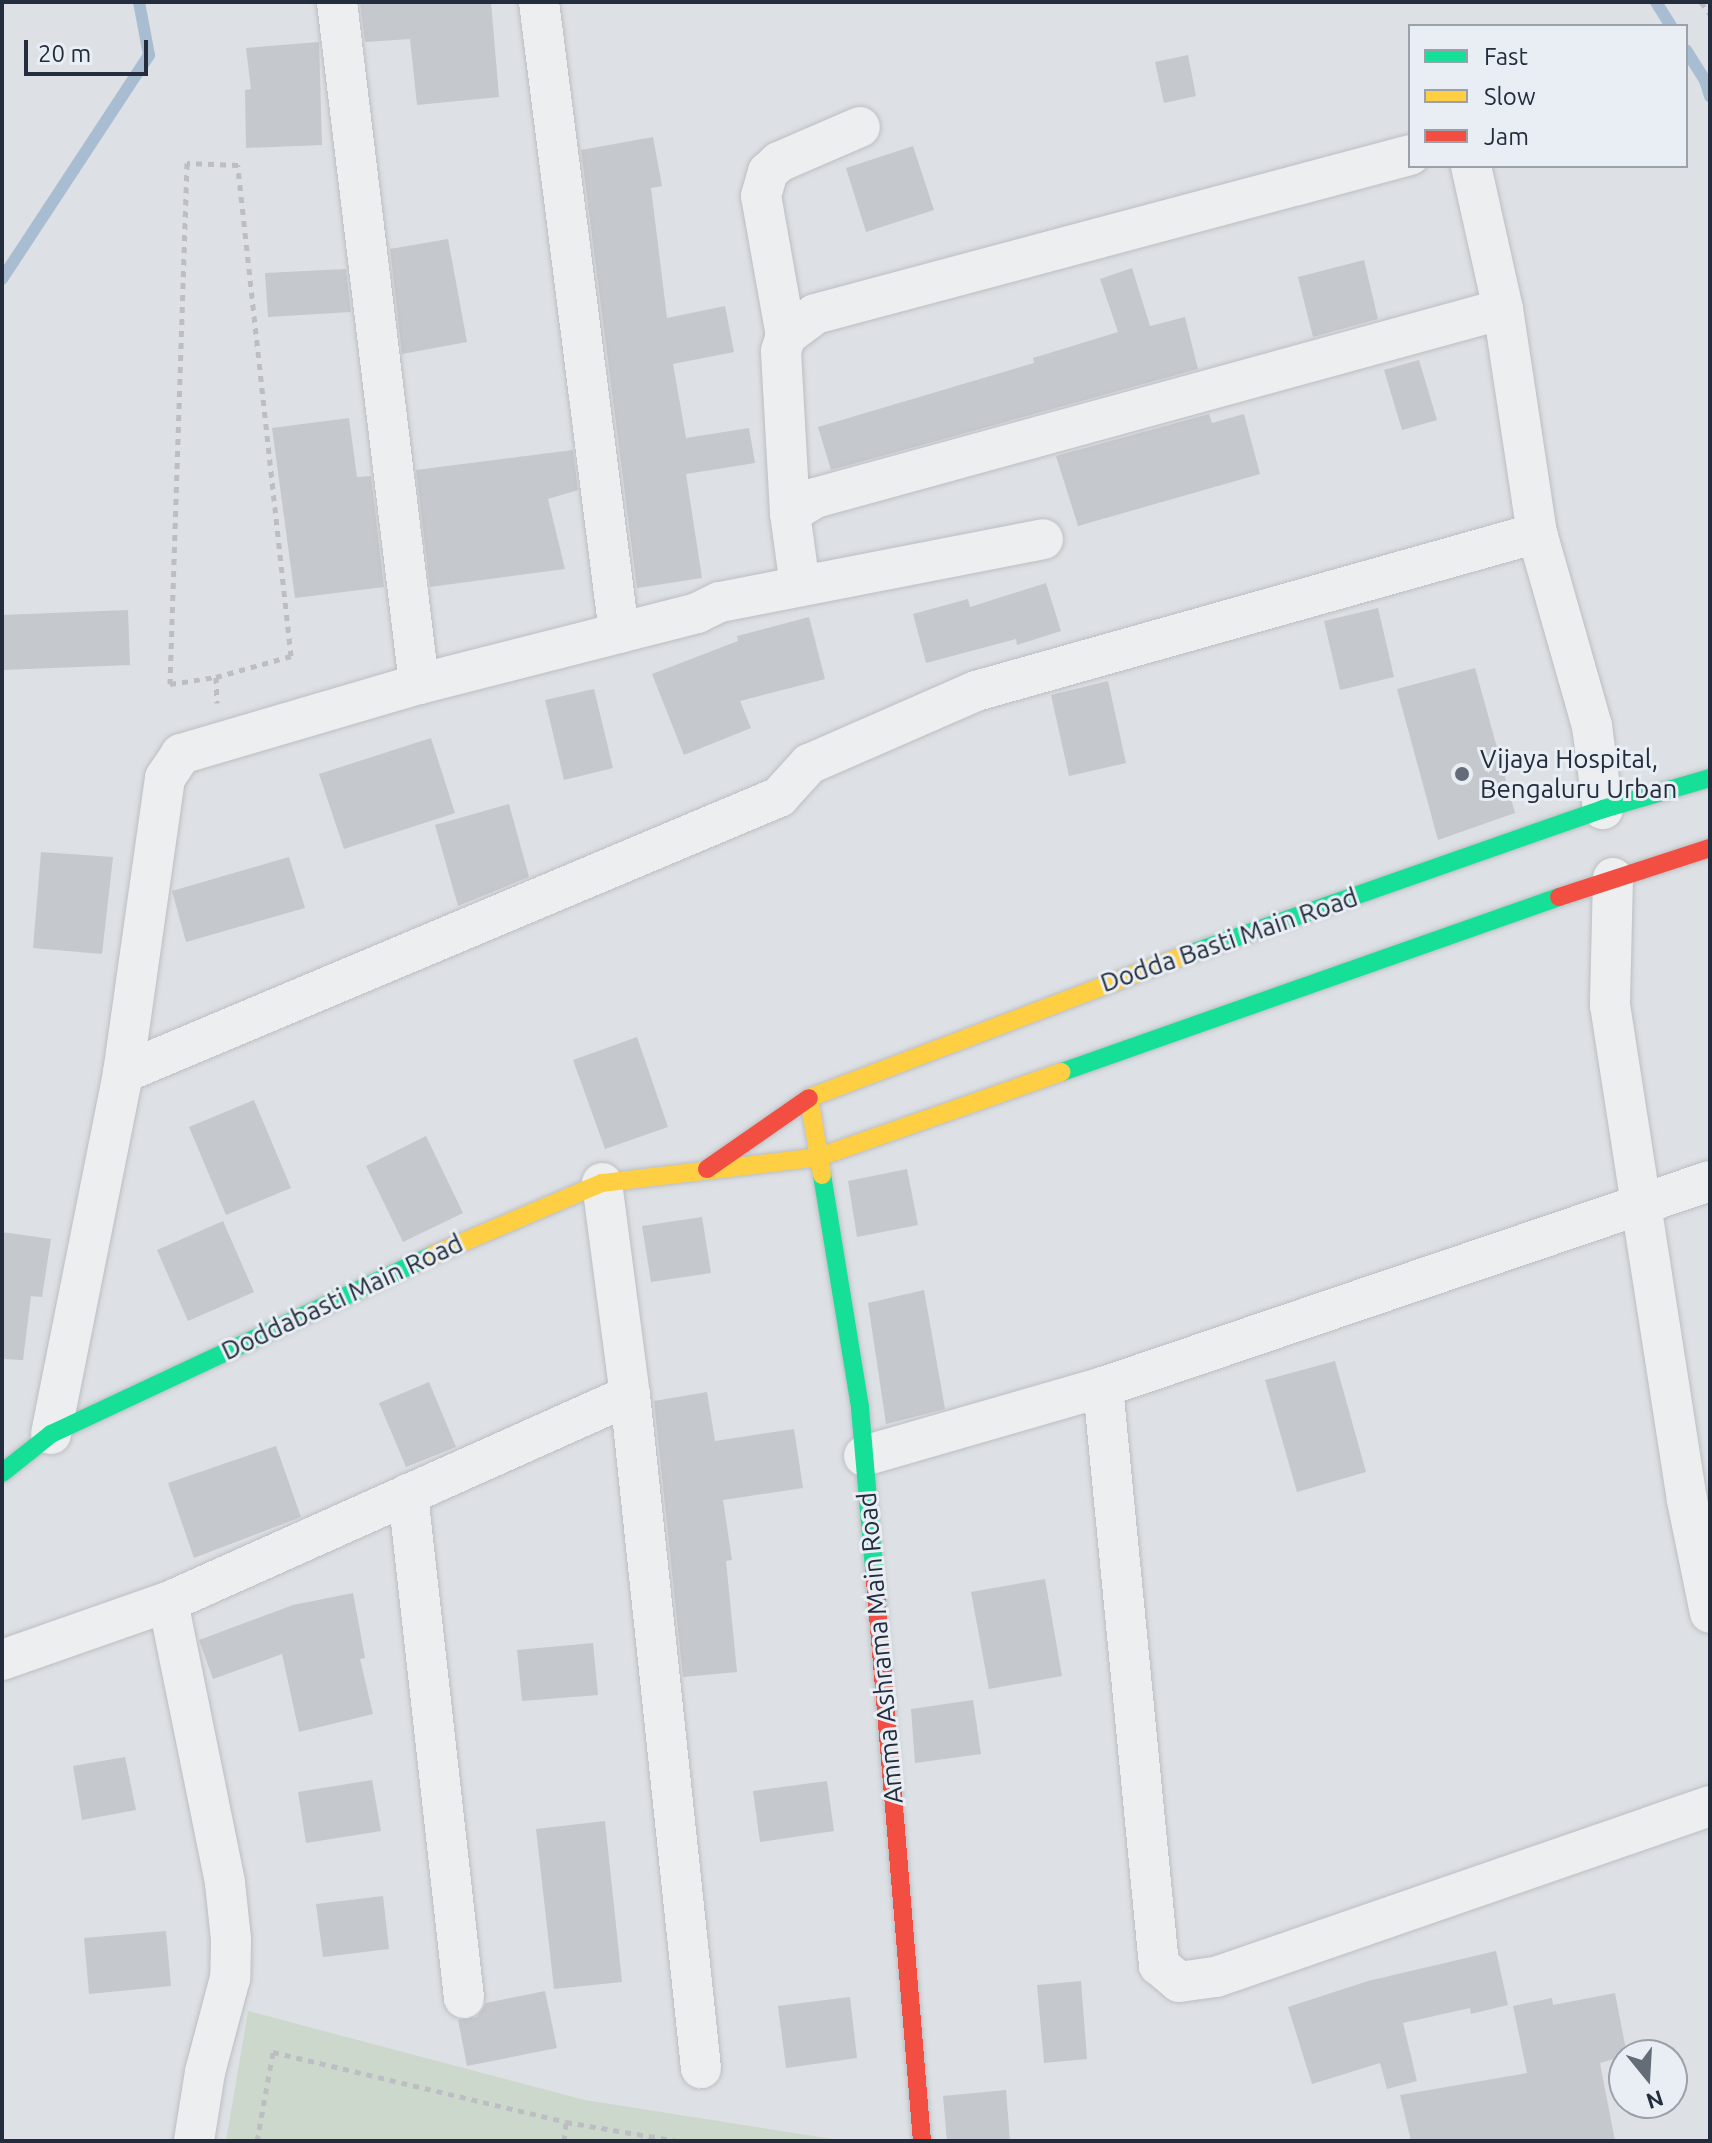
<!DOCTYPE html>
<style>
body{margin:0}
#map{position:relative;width:1712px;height:2143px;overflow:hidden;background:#dde0e4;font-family:Ubuntu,sans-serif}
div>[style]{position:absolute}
.green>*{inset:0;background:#cdd8cd}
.stream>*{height:12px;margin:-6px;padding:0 6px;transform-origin:6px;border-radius:6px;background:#a8bcd2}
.building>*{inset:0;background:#c5c8cc}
.path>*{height:5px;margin-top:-2.5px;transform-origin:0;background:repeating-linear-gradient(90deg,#bcbec4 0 6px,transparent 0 12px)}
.roads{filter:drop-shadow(0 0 2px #bbbec2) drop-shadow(0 0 2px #bbbec2)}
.street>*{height:40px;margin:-20px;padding:0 20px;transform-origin:20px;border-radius:20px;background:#edeef0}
.fast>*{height:18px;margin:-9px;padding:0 9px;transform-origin:9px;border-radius:9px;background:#16e098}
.slow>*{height:18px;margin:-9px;padding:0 9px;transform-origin:9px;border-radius:9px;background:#ffcf43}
.jam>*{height:18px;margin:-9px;padding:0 9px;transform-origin:9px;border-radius:9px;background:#f24e42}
.dots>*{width:22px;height:22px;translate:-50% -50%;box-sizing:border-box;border:4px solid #e9eef4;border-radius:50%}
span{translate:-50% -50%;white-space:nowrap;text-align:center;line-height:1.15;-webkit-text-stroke:6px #e9eef4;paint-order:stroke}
.poi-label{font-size:26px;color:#232d3d}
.left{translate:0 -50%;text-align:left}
.street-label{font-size:26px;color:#232d3d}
.frame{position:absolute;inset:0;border:4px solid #232d3d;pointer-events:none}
.legend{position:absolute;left:1408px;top:24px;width:280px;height:144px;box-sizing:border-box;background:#e9eef4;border:2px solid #9aa1ab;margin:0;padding:10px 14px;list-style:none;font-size:24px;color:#232d3d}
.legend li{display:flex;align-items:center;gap:16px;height:40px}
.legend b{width:40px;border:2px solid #9aa1ab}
.north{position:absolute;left:1608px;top:2039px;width:80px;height:80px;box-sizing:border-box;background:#e9eef4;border:2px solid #9aa1ab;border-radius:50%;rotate:162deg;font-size:22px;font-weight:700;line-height:32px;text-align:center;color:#232d3d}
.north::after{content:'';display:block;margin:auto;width:28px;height:36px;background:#646c77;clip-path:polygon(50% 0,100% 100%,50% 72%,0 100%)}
.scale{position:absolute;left:24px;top:40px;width:124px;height:36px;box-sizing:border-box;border:4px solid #232d3d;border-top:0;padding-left:10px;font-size:24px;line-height:28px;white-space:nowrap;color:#232d3d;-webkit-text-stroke:6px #e9eef4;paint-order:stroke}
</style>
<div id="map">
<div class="green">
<i style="clip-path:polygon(248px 2011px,585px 2100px,845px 2141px,226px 2141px)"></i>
</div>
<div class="stream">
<i style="left:1656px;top:2px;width:28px;rotate:58deg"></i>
<i style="left:1686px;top:50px;width:36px;rotate:58deg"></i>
<i style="left:1705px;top:80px;width:17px;rotate:73deg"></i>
<i style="left:2px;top:279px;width:268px;rotate:-56.7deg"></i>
<i style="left:149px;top:55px;width:54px;rotate:-100.7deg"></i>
</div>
<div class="building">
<i style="clip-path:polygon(360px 2px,491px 2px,499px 97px,417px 105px,410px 39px,365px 42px)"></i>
<i style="clip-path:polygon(319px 42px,322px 145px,246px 148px,245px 90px,251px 89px,246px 48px)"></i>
<i style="clip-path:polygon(1188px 55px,1196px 96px,1164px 103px,1155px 62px)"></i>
<i style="clip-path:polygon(653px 137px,662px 186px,651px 188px,667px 318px,725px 306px,734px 352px,673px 364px,686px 438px,749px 428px,755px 463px,686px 474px,702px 578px,637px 588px,581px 150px)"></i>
<i style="clip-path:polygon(913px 146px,934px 210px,866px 232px,846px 168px)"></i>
<i style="clip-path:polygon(448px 239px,467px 342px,402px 354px,390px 249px)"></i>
<i style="clip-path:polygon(1364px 260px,1378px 319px,1313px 337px,1298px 277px)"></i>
<i style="clip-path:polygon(1132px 268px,1150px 326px,1185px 317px,1198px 369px,831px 470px,818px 427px,1034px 363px,1033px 358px,1118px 332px,1100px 279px)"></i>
<i style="clip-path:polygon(346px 269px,351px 312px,268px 317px,265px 273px)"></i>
<i style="clip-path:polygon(1419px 360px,1437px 420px,1402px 430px,1384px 370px)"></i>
<i style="clip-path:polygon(1209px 414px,1212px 423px,1244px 414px,1260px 474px,1078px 526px,1056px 456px)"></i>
<i style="clip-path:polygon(349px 418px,357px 477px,371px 476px,384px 587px,295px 598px,272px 428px)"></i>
<i style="clip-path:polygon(573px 450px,578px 490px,548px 499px,565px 569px,430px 587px,416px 470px)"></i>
<i style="clip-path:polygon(1046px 583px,1061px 631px,1017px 645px,1016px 639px,926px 663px,913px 614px,968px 599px,970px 607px)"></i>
<i style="clip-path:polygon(1378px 608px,1394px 677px,1340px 690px,1324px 621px)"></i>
<i style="clip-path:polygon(128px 610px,130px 665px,2px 670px,2px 615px)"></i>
<i style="clip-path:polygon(809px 617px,825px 679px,740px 701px,751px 728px,684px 755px,652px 674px,738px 641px,737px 636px)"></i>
<i style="clip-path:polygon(1475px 668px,1515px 813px,1438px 840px,1397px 689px)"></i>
<i style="clip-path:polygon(1108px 681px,1126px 763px,1069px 776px,1051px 695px)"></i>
<i style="clip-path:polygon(594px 689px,613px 768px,564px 780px,545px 700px)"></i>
<i style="clip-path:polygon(431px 738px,455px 813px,344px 849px,319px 774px)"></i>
<i style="clip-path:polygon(509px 804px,529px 877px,458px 906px,435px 825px)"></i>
<i style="clip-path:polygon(41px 852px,113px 857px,102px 954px,33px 948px)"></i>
<i style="clip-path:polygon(289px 857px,305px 908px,186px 942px,172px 891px)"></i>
<i style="clip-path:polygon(637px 1037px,668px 1127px,605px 1149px,573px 1060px)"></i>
<i style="clip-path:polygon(254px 1100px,291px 1188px,226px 1215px,189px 1127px)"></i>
<i style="clip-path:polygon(426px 1136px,463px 1213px,403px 1242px,366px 1166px)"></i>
<i style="clip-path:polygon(907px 1169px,918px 1225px,857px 1237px,848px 1181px)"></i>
<i style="clip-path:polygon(702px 1217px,711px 1273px,651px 1282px,642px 1226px)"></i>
<i style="clip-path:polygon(223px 1221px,254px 1292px,188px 1321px,157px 1250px)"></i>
<i style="clip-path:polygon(2px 1232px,51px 1239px,42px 1297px,31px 1296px,23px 1360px,2px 1359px)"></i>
<i style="clip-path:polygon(924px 1290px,945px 1409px,886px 1424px,868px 1303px)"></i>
<i style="clip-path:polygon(1335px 1361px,1366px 1472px,1297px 1492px,1265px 1380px)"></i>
<i style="clip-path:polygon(429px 1382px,456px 1447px,406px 1467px,379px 1403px)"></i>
<i style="clip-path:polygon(707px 1392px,715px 1441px,794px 1429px,803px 1488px,723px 1500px,732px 1560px,726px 1561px,737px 1672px,683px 1677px,654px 1401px)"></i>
<i style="clip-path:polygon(276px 1446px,301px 1517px,194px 1558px,168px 1483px)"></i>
<i style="clip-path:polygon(1045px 1579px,1062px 1676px,989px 1689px,971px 1592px)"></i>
<i style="clip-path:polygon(353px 1593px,365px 1658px,360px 1659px,373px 1714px,299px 1732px,282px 1654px,213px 1679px,199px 1640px,293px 1605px)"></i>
<i style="clip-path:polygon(593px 1643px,598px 1695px,522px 1701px,517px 1650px)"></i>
<i style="clip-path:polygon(973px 1700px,981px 1754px,915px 1763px,911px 1709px)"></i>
<i style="clip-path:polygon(125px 1757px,136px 1810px,82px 1820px,73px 1766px)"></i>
<i style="clip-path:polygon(372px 1780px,381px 1831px,306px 1843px,298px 1792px)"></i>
<i style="clip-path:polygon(827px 1781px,834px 1831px,760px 1842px,753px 1791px)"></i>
<i style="clip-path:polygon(605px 1821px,622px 1982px,554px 1989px,536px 1829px)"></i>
<i style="clip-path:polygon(383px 1896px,389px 1949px,323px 1957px,316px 1904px)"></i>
<i style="clip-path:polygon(166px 1931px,171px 1986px,89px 1994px,84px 1938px)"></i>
<i style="clip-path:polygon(1496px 1951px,1508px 2005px,1471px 2014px,1470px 2008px,1403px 2023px,1417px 2081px,1387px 2089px,1380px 2063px,1312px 2084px,1288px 2007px,1368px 1981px)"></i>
<i style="clip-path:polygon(1081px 1981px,1087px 2059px,1044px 2063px,1037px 1985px)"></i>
<i style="clip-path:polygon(545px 1991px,557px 2048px,467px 2066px,458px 2020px,477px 2017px,486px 2003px)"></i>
<i style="clip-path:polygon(1615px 1993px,1627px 2055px,1600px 2063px,1615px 2141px,1411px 2141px,1400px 2095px,1527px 2073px,1513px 2006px,1552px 1998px,1553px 2005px)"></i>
<i style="clip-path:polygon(850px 1997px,857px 2058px,786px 2068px,778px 2006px)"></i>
<i style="clip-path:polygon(1006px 2090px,1010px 2141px,947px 2141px,943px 2096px)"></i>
</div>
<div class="path">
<i style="left:1701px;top:2px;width:15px;rotate:53deg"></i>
<i style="left:216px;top:677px;width:78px;rotate:-15.6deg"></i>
<i style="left:291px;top:656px;width:494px;rotate:-96.2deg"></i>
<i style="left:238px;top:165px;width:51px;rotate:-177.8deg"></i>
<i style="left:187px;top:163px;width:521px;rotate:91.87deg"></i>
<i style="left:170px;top:684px;width:47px;rotate:-8.7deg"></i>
<i style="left:216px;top:677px;width:26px;rotate:88deg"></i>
<i style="left:257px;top:2141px;width:90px;rotate:-79.8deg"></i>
<i style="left:273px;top:2052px;width:301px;rotate:13.4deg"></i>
<i style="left:566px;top:2122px;width:113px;rotate:9.7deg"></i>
<i style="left:564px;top:2141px;width:19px;rotate:-84deg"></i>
</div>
<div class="roads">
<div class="street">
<i style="left:337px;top:2px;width:687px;rotate:83.14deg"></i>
<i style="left:539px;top:2px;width:636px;rotate:82.77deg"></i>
<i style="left:1471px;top:166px;width:147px;rotate:77.4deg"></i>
<i style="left:1503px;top:309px;width:227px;rotate:81.4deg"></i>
<i style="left:1537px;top:533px;width:201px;rotate:74.1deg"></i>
<i style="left:1592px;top:726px;width:84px;rotate:82.5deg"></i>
<i style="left:786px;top:336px;width:142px;rotate:-100.1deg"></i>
<i style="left:761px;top:196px;width:25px;rotate:-74deg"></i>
<i style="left:768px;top:172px;width:15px;rotate:-42deg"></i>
<i style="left:779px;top:162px;width:88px;rotate:-23.4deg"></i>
<i style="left:790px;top:513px;width:162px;rotate:-93.2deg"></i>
<i style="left:781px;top:351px;width:16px;rotate:-72deg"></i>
<i style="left:786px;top:336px;width:36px;rotate:-37deg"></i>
<i style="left:815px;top:314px;width:616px;rotate:-14.96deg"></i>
<i style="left:800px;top:586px;width:74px;rotate:-97.8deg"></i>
<i style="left:790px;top:513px;width:29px;rotate:-31deg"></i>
<i style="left:815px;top:498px;width:713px;rotate:-15.36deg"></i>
<i style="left:1613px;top:878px;width:127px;rotate:91.4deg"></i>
<i style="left:1610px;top:1005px;width:501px;rotate:81.16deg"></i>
<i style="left:1687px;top:1500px;width:115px;rotate:78.5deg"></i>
<i style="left:123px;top:1073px;width:298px;rotate:-81.9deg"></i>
<i style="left:165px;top:778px;width:29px;rotate:-56deg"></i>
<i style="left:181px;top:754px;width:248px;rotate:-16.4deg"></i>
<i style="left:419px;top:684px;width:287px;rotate:-14.3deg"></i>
<i style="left:697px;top:613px;width:25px;rotate:-26deg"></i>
<i style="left:720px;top:602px;width:329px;rotate:-11deg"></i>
<i style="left:602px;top:1183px;width:214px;rotate:82.5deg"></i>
<i style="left:630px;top:1395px;width:677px;rotate:83.98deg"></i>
<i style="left:1103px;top:1387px;width:581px;rotate:84.47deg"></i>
<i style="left:1159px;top:1965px;width:26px;rotate:40deg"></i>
<i style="left:1179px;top:1982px;width:37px;rotate:-8deg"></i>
<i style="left:1216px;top:1977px;width:523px;rotate:-19.09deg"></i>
<i style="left:51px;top:1434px;width:368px;rotate:-78.7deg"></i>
<i style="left:123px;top:1073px;width:712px;rotate:-22.82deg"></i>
<i style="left:779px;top:797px;width:45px;rotate:-47.7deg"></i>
<i style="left:809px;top:764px;width:182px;rotate:-23.6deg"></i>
<i style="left:976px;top:691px;width:583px;rotate:-15.73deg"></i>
<i style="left:864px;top:1456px;width:249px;rotate:-16.1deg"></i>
<i style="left:1103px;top:1387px;width:641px;rotate:-18.75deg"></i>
<i style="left:408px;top:1494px;width:507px;rotate:83.66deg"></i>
<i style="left:168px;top:1602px;width:287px;rotate:78.5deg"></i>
<i style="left:225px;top:1883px;width:56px;rotate:83.9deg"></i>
<i style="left:231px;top:1939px;width:39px;rotate:91deg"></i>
<i style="left:230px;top:1978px;width:97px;rotate:104.9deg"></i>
<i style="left:205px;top:2072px;width:70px;rotate:99.1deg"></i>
<i style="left:2px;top:1660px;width:176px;rotate:-19.3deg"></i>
<i style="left:168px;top:1602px;width:506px;rotate:-24.13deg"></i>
</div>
<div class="fast">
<i style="left:1189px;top:954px;width:439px;rotate:-19.3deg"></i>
<i style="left:1603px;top:809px;width:111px;rotate:-16.2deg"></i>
<i style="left:1062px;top:1072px;width:527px;rotate:-19.4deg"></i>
<i style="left:822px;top:1175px;width:236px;rotate:80.7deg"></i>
<i style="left:860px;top:1408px;width:173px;rotate:85deg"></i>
<i style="left:2px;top:1473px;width:63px;rotate:-38.5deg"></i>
<i style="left:51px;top:1434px;width:422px;rotate:-25.1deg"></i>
</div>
<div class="slow">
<i style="left:822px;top:1175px;width:78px;rotate:-99.6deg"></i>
<i style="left:809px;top:1098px;width:406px;rotate:-20.8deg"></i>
<i style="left:433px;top:1255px;width:184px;rotate:-23.1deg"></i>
<i style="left:602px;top:1183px;width:219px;rotate:-6.8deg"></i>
<i style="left:819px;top:1157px;width:257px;rotate:-19.3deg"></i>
</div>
<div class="jam">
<i style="left:1559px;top:897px;width:159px;rotate:-18deg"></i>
<i style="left:707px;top:1169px;width:124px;rotate:-34.8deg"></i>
<i style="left:875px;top:1580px;width:563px;rotate:85.21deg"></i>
</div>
</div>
<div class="dots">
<i style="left:1462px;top:774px;background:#646c77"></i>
</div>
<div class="poi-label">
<span class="left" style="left:1480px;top:774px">Vijaya Hospital,<br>Bengaluru Urban</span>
</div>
<div class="street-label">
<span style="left:1229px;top:940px;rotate:-19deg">Dodda Basti Main Road</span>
<span style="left:342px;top:1297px;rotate:-25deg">Doddabasti Main Road</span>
<span style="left:880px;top:1648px;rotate:-95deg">Amma Ashrama Main Road</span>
</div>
<div class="frame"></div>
<ul class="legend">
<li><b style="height:10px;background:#16e098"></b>Fast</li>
<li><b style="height:10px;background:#ffcf43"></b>Slow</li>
<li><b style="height:10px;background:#f24e42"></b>Jam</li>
</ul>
<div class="north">N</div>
<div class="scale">20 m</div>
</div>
